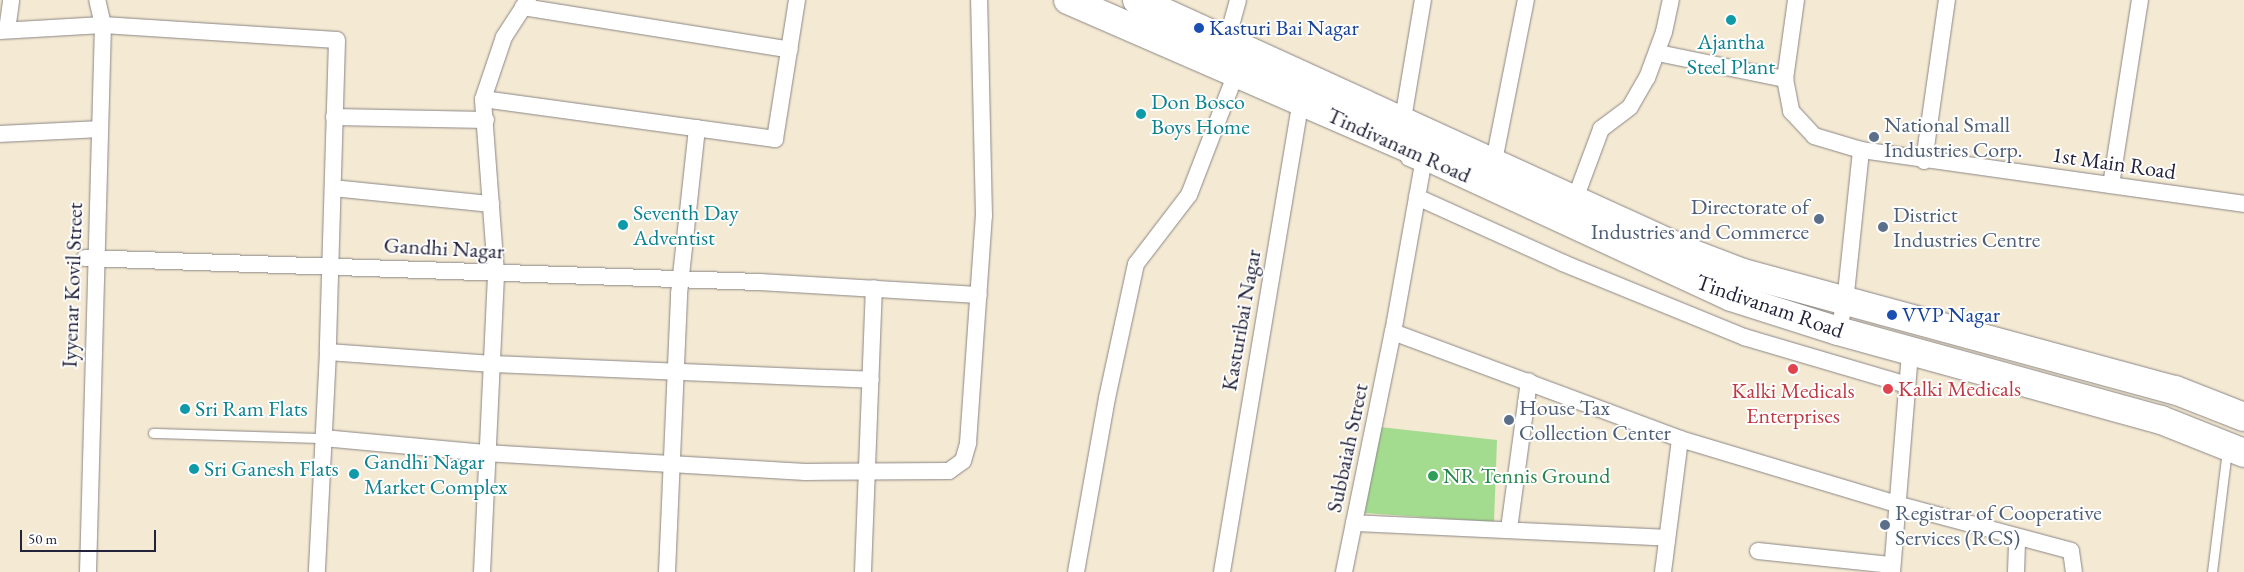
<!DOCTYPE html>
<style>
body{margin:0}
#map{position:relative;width:2244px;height:572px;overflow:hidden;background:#f4e9d2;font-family:"EB Garamond",serif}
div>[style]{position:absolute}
.green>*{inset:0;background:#a3dc8f}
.roads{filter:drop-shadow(0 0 1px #8b8686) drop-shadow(0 0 1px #8b8686)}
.service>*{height:9px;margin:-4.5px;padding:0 4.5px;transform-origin:4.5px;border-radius:4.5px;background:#fff}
.minor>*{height:16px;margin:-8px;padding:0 8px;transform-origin:8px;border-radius:8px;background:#fff}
.trunk>*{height:28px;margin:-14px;padding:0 14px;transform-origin:14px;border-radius:14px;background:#fff}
.dots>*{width:14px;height:14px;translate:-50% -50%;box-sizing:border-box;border:2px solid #fff;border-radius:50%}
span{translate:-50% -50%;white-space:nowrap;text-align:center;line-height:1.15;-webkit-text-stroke:4px #fff;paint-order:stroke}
.transit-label{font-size:22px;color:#164399}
.left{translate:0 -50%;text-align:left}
.culture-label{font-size:22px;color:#0d838f}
.service-label{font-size:22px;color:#4e5e75}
.right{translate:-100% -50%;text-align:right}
.street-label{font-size:22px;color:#22223b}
.health-label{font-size:22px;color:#be3a42}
.leisure-label{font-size:22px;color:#27864d}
.scale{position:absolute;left:20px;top:530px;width:136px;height:22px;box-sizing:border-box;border:2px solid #22223b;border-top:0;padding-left:6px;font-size:15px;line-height:18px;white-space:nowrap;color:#22223b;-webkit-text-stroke:4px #fff;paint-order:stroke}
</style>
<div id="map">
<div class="green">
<i style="clip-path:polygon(1380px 427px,1497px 440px,1494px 522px,1365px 513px)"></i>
</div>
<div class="roads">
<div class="service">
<i style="left:153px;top:433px;width:170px;rotate:1.7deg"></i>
<i style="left:2212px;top:572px;width:123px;rotate:-83deg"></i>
</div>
<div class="minor">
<i style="left:1796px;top:0;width:80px;rotate:97.9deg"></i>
<i style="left:1785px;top:79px;width:33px;rotate:79deg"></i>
<i style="left:1791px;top:111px;width:34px;rotate:47deg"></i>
<i style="left:1814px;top:136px;width:49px;rotate:16.6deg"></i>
<i style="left:523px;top:7px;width:270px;rotate:9.1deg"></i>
<i style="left:7px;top:30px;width:30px;rotate:-82deg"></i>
<i style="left:0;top:31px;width:103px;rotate:-3.3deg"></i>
<i style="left:103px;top:25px;width:234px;rotate:3.7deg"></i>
<i style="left:337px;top:40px;width:312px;rotate:91.7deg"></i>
<i style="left:328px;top:352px;width:220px;rotate:92.9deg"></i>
<i style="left:1227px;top:40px;width:41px;rotate:-74.6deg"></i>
<i style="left:1658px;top:53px;width:130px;rotate:11.6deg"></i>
<i style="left:483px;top:99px;width:295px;rotate:7.8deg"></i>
<i style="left:775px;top:139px;width:141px;rotate:-81deg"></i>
<i style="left:334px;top:117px;width:152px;rotate:1.1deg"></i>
<i style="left:1403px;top:119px;width:121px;rotate:-80.5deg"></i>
<i style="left:0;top:134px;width:98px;rotate:-2.9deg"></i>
<i style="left:1409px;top:158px;width:15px;rotate:23deg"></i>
<i style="left:1423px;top:164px;width:171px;rotate:100.1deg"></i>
<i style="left:1393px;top:332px;width:306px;rotate:20.4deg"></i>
<i style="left:1680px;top:439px;width:226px;rotate:16.7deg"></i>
<i style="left:1896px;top:504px;width:181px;rotate:15deg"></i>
<i style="left:2071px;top:551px;width:21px;rotate:82deg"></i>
<i style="left:1494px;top:161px;width:164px;rotate:-78.8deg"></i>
<i style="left:1924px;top:161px;width:163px;rotate:-81.9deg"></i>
<i style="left:2111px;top:185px;width:187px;rotate:-81.1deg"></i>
<i style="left:333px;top:188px;width:159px;rotate:5.8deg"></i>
<i style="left:1417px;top:197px;width:160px;rotate:24.3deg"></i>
<i style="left:1563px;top:263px;width:196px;rotate:22.2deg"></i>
<i style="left:1744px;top:337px;width:170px;rotate:16.4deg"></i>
<i style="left:1575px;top:199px;width:75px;rotate:-69.6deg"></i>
<i style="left:1601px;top:129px;width:36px;rotate:-37deg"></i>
<i style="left:1630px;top:107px;width:34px;rotate:-60deg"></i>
<i style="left:1647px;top:78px;width:49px;rotate:-69.7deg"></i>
<i style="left:1664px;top:32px;width:33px;rotate:-78deg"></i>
<i style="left:85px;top:258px;width:674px;rotate:2.04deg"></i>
<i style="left:759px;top:282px;width:220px;rotate:3.4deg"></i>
<i style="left:1838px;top:331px;width:29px;rotate:-76deg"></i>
<i style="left:1845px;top:303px;width:154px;rotate:-84deg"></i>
<i style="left:1861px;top:150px;width:387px;rotate:8deg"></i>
<i style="left:328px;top:352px;width:165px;rotate:4.2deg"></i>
<i style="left:493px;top:364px;width:378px;rotate:2.4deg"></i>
<i style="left:323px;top:438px;width:163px;rotate:5.3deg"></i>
<i style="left:485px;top:453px;width:321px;rotate:3.4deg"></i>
<i style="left:805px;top:472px;width:144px;rotate:-0.4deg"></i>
<i style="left:949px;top:471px;width:17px;rotate:-36deg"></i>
<i style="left:963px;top:461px;width:19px;rotate:-74deg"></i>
<i style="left:968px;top:443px;width:228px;rotate:-86deg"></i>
<i style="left:984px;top:216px;width:216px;rotate:-91.3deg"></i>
<i style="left:1354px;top:523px;width:313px;rotate:2.7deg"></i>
<i style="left:1509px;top:529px;width:149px;rotate:-82.3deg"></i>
<i style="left:1758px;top:551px;width:135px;rotate:6deg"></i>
<i style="left:88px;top:572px;width:547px;rotate:-88.43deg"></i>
<i style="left:103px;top:25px;width:26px;rotate:-103deg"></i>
<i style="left:482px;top:572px;width:299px;rotate:-87.3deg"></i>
<i style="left:496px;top:273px;width:174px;rotate:-94.3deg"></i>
<i style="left:483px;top:99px;width:65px;rotate:-71.3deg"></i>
<i style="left:504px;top:37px;width:44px;rotate:-57deg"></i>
<i style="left:667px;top:572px;width:278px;rotate:-87.5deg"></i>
<i style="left:679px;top:294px;width:167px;rotate:-83.8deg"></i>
<i style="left:863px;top:572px;width:284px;rotate:-87.8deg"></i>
<i style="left:1076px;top:572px;width:177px;rotate:-79.9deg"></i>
<i style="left:1107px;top:398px;width:137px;rotate:-77.8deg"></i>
<i style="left:1136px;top:264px;width:87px;rotate:-52.5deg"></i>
<i style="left:1189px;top:195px;width:131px;rotate:-68.9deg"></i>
<i style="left:1222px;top:572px;width:478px;rotate:-80.5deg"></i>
<i style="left:1301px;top:101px;width:6px;rotate:-59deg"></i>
<i style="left:1344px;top:572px;width:245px;rotate:-78.5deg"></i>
<i style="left:1663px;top:572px;width:134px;rotate:-82.7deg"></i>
<i style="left:1892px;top:572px;width:222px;rotate:-85.3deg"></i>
<i style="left:2016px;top:572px;width:34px;rotate:-88deg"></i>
</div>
<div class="trunk">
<i style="left:1068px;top:0;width:388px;rotate:23.5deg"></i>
<i style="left:1424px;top:155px;width:338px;rotate:24.8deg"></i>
<i style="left:1731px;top:297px;width:112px;rotate:17.6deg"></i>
<i style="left:1838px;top:331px;width:335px;rotate:15.4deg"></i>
<i style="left:2161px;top:420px;width:89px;rotate:21.7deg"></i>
<i style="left:1137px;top:0;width:609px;rotate:24.55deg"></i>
<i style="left:1691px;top:253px;width:56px;rotate:21deg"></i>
<i style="left:1743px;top:273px;width:448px;rotate:15.2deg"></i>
<i style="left:2175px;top:390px;width:74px;rotate:21.4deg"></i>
</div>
</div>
<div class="dots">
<i style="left:1731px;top:20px;background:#0f9aa8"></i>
<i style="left:1199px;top:28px;background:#1a4fb4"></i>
<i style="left:1141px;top:114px;background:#0f9aa8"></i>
<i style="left:1874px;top:137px;background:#5c6f8a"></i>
<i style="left:1819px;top:219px;background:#5c6f8a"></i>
<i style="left:623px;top:225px;background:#0f9aa8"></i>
<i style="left:1883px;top:227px;background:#5c6f8a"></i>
<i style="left:1892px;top:315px;background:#1a4fb4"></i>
<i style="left:1793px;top:369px;background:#e0444e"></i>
<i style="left:1888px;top:389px;background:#e0444e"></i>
<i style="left:185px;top:409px;background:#0f9aa8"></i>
<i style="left:1509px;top:420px;background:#5c6f8a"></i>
<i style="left:194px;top:469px;background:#0f9aa8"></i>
<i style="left:354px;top:474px;background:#0f9aa8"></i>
<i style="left:1433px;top:476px;background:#2e9e5b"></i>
<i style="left:1885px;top:525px;background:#5c6f8a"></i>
</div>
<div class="transit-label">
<span class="left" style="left:1209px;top:28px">Kasturi Bai Nagar</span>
<span class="left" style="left:1902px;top:315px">VVP Nagar</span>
</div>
<div class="culture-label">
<span style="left:1731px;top:54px">Ajantha<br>Steel Plant</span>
<span class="left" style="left:1151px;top:114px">Don Bosco<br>Boys Home</span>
<span class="left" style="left:633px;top:225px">Seventh Day<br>Adventist</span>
<span class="left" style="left:195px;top:409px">Sri Ram Flats</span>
<span class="left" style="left:364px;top:474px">Gandhi Nagar<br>Market Complex</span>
<span class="left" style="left:204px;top:469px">Sri Ganesh Flats</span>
</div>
<div class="service-label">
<span class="left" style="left:1884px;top:137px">National Small<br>Industries Corp.</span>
<span class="right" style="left:1809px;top:219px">Directorate of<br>Industries and Commerce</span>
<span class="left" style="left:1893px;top:227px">District<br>Industries Centre</span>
<span class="left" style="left:1519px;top:420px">House Tax<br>Collection Center</span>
<span class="left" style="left:1895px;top:525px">Registrar of Cooperative<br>Services (RCS)</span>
</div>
<div class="street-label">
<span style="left:1399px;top:145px;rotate:24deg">Tindivanam Road</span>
<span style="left:2114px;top:163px;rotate:8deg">1st Main Road</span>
<span style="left:444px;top:248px;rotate:3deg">Gandhi Nagar</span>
<span style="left:72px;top:285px;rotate:-88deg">Iyyenar Kovil Street</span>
<span style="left:1770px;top:306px;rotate:19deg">Tindivanam Road</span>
<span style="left:1241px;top:320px;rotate:-80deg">Kasturibai Nagar</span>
<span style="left:1347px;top:448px;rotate:-78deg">Subbaiah Street</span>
</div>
<div class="health-label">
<span class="left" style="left:1898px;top:389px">Kalki Medicals</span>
<span style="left:1793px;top:403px">Kalki Medicals<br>Enterprises</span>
</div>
<div class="leisure-label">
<span class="left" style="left:1443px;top:476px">NR Tennis Ground</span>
</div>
<div class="scale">50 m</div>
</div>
